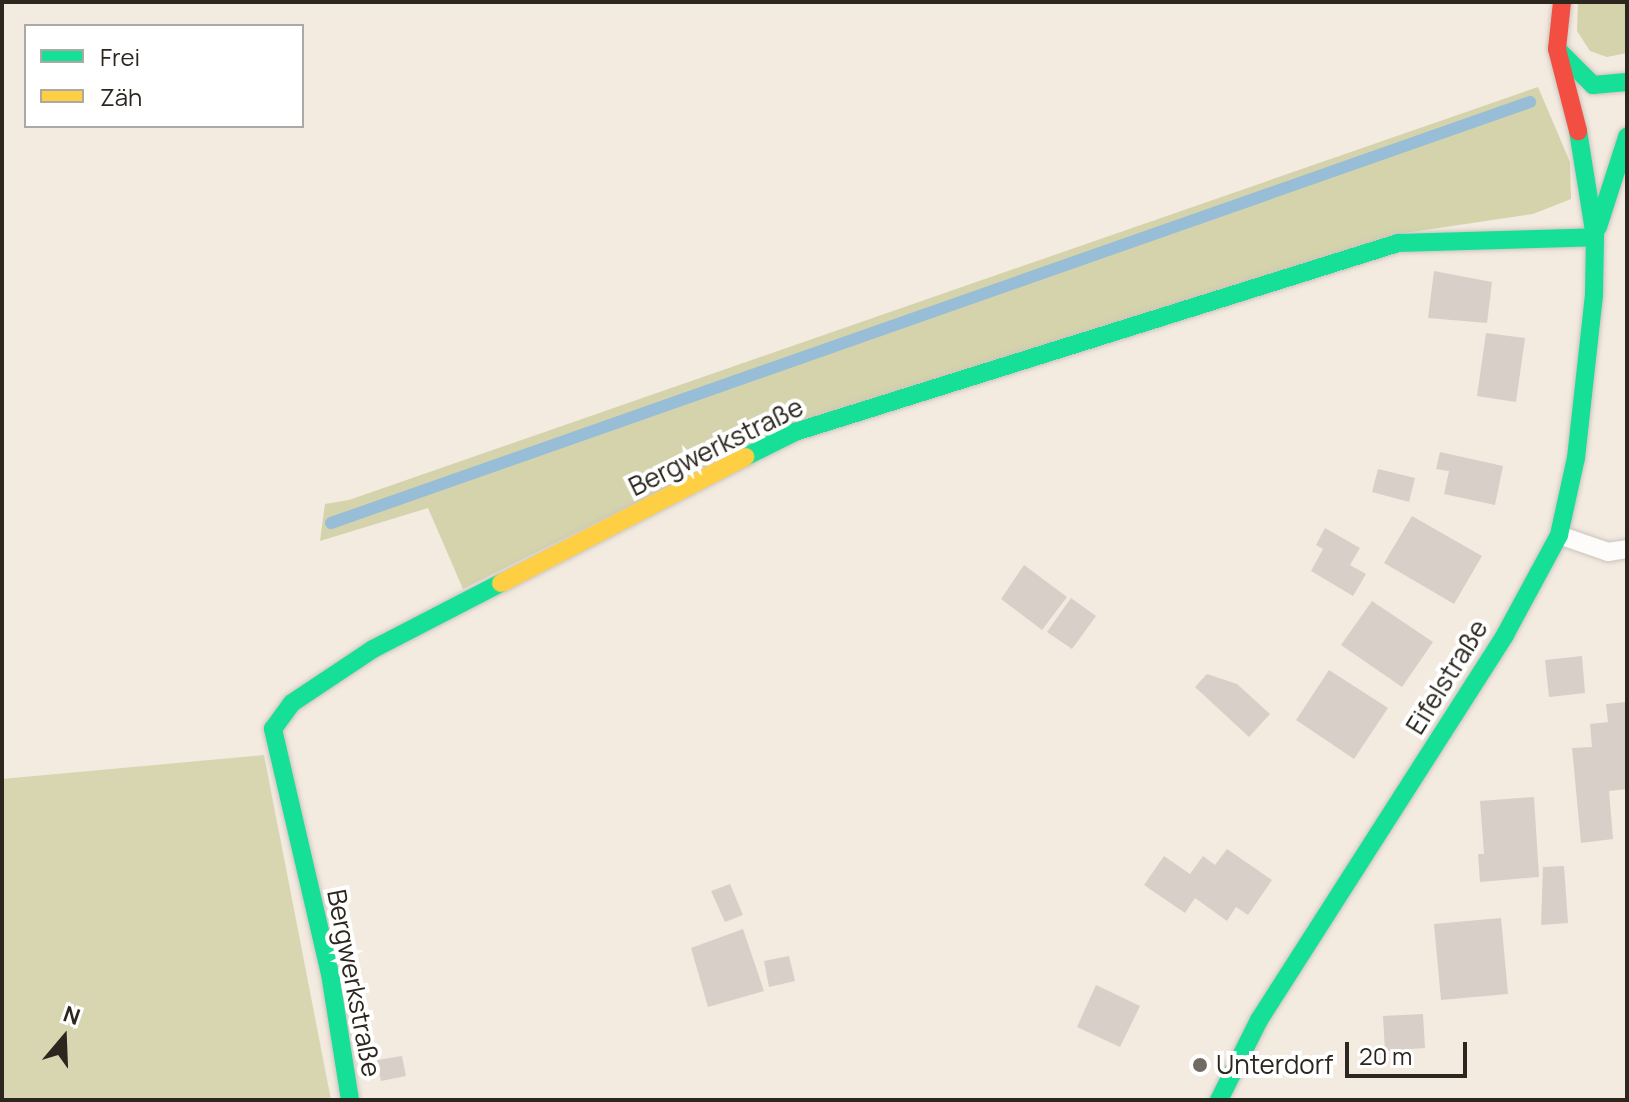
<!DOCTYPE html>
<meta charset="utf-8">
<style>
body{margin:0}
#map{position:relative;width:1629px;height:1102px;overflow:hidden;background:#f3eae0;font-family:Manrope,sans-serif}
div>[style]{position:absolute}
.green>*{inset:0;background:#d7d6b1}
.forest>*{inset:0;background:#d4d3ac}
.stream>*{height:12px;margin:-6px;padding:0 6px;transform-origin:6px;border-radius:6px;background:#98bdd6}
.building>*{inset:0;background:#d8d0c8}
.roads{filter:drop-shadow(0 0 2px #cbc4bc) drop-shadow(0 0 2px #cbc4bc)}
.lane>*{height:18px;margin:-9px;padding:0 9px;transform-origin:9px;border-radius:9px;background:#fdfcfa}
.fast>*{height:18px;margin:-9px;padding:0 9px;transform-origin:9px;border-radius:9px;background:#16e098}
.slow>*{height:18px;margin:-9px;padding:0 9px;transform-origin:9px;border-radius:9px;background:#ffcf43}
.jam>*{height:18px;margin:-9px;padding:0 9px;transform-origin:9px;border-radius:9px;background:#f24e42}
.dots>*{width:22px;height:22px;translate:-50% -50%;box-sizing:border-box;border:4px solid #fff;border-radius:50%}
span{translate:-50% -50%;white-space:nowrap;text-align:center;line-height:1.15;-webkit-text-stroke:8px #fff;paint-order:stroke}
.street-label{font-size:26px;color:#2c261f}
.poi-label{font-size:26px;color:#2c261f}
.left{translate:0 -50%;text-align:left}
.frame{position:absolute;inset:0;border:4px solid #2c261f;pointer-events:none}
.legend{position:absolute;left:24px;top:24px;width:280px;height:104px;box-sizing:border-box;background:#fff;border:2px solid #aba8a5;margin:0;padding:10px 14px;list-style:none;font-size:24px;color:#2c261f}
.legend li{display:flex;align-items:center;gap:16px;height:40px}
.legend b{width:40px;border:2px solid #aba8a5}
.north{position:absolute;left:24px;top:998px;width:80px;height:80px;-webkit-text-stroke:6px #fff;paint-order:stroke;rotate:19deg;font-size:22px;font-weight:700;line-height:32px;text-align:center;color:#2c261f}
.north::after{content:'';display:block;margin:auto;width:28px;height:36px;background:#2c261f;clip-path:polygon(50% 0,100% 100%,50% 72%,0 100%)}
.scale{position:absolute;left:1345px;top:1042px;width:122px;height:36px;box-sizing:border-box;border:4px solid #2c261f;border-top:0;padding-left:10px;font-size:24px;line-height:28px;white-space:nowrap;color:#2c261f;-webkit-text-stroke:6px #fff;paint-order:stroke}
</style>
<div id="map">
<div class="green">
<i style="clip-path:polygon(264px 755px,331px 1100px,2px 1100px,2px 779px)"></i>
</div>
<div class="forest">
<i style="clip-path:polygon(1578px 2px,1627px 2px,1627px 53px,1607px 57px,1590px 51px,1577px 31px)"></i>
<i style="clip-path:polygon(1538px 87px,1570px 162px,1571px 199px,1533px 214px,1398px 234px,792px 425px,463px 589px,428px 508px,320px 541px,325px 504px,349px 500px)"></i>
</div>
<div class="stream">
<i style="left:331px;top:523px;width:1271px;rotate:-19.35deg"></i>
</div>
<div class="building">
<i style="clip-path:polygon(1434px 271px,1492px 282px,1487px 323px,1428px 318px)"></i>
<i style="clip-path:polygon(1486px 333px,1525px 338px,1516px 402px,1477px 396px)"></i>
<i style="clip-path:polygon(1440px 452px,1503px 466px,1495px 505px,1444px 494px,1449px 471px,1436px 469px)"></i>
<i style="clip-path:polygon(1378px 469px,1415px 478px,1409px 502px,1372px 492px)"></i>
<i style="clip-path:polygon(1412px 516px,1482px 556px,1454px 604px,1384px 563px)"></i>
<i style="clip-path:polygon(1325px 528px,1360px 548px,1350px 565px,1366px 574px,1353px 596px,1311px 571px,1323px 549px,1316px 545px)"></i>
<i style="clip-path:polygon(1024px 565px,1067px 597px,1042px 630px,1001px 599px)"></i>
<i style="clip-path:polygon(1071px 598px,1096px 616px,1072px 649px,1047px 632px)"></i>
<i style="clip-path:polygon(1372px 601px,1433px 642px,1402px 687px,1341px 645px)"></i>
<i style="clip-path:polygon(1582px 656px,1585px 693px,1549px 697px,1545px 660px)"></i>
<i style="clip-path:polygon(1329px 670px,1388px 708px,1354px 759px,1296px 720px)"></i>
<i style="clip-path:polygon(1207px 674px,1237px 684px,1270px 714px,1249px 737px,1195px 687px)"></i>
<i style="clip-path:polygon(1627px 702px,1627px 789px,1609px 791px,1613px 839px,1581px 843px,1572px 748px,1592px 747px,1590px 724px,1608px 722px,1606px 704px)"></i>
<i style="clip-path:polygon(1534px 797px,1539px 877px,1480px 882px,1478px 854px,1484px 854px,1480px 801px)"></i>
<i style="clip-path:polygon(1227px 849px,1272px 880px,1248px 915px,1236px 907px,1227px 921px,1195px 898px,1185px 913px,1144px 885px,1164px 856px,1190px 874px,1203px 856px,1215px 865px)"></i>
<i style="clip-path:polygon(1564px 866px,1568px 923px,1541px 925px,1543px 867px)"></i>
<i style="clip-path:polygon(730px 884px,743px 915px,725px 922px,711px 891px)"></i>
<i style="clip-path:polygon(1501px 918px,1508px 994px,1441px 1000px,1434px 924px)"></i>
<i style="clip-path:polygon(743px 929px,764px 991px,708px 1007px,691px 948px)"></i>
<i style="clip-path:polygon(789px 956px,795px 981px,769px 987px,764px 961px)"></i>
<i style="clip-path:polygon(1096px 985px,1140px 1006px,1120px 1047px,1077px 1027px)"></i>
<i style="clip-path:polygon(1423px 1014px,1425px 1048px,1385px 1051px,1383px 1016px)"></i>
<i style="clip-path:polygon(402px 1056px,406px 1076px,381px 1081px,377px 1060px)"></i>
</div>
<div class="roads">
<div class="lane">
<i style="left:1559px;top:535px;width:52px;rotate:19.1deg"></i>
<i style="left:1608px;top:552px;width:19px;rotate:-9deg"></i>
</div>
<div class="fast">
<i style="left:1557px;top:49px;width:51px;rotate:45deg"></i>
<i style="left:1593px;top:85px;width:34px;rotate:-5deg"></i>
<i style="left:1598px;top:227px;width:95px;rotate:-72.1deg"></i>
<i style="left:745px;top:457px;width:56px;rotate:-26.6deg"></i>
<i style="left:795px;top:432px;width:632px;rotate:-17.4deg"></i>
<i style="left:1398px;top:243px;width:197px;rotate:-1.7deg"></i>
<i style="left:350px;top:1100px;width:128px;rotate:-99deg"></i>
<i style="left:330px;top:974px;width:252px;rotate:-103.1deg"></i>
<i style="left:273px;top:729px;width:32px;rotate:-54deg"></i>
<i style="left:292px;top:703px;width:97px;rotate:-33.7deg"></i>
<i style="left:373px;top:649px;width:144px;rotate:-27.3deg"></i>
<i style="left:1219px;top:1100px;width:89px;rotate:-63.4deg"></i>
<i style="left:1259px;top:1020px;width:457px;rotate:-57.4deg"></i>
<i style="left:1505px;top:635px;width:114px;rotate:-61.6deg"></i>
<i style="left:1559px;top:535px;width:79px;rotate:-77.6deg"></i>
<i style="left:1576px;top:458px;width:165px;rotate:-83.7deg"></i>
<i style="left:1594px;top:294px;width:57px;rotate:-89deg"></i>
<i style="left:1595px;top:237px;width:107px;rotate:-99.1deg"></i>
</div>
<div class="slow">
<i style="left:501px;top:583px;width:275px;rotate:-27.3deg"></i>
</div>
<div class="jam">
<i style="left:1562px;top:2px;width:47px;rotate:96.1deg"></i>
<i style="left:1557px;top:49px;width:85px;rotate:75.6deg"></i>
</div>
</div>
<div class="dots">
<i style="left:1200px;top:1065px;background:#726b63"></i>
</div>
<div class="street-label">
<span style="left:716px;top:447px;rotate:-26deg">Bergwerkstraße</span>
<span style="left:1447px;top:677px;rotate:-58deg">Eifelstraße</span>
<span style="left:354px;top:983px;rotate:79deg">Bergwerkstraße</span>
</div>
<div class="poi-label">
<span class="left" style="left:1216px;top:1065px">Unterdorf</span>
</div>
<div class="frame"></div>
<ul class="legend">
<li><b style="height:10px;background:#16e098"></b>Frei</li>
<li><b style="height:10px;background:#ffcf43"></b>Zäh</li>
</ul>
<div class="north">N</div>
<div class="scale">20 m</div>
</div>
